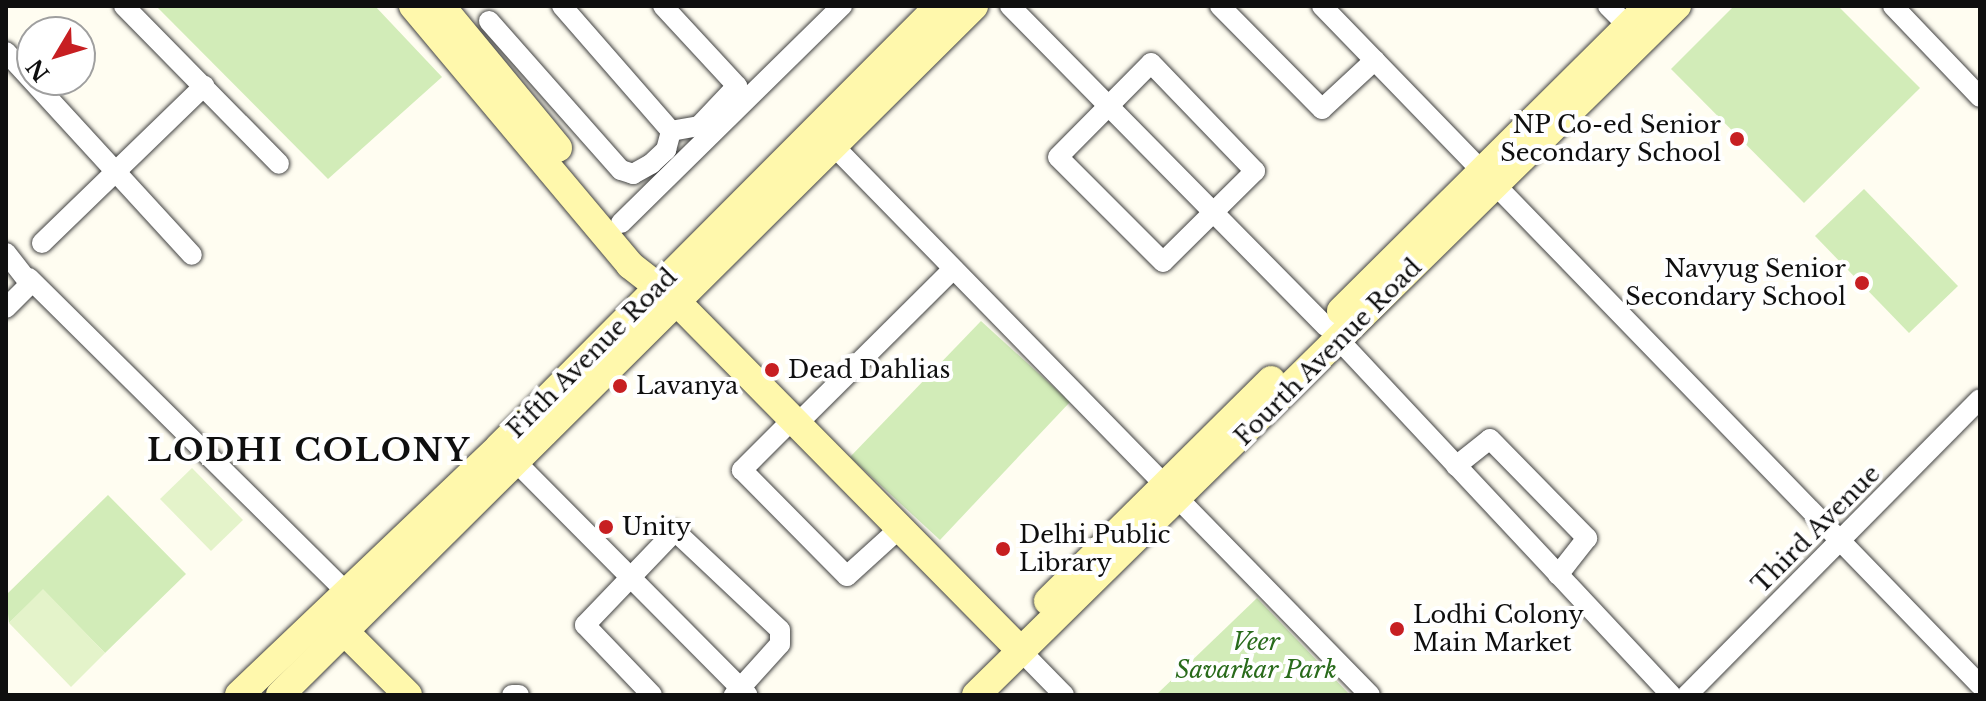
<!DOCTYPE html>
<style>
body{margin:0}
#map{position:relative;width:1986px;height:701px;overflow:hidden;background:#fffdf1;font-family:"Libre Baskerville",serif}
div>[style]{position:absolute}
.green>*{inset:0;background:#d2ecb8}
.pitch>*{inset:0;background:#e4f3ca}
.roads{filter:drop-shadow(0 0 2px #424242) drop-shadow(0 0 2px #424242)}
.street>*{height:20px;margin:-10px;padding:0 10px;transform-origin:10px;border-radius:10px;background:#fff}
.secondary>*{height:28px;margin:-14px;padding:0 14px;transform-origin:14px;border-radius:14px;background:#fff8ac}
.dots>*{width:22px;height:22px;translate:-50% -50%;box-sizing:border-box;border:4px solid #fff;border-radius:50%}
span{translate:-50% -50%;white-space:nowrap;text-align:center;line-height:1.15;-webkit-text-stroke:8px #fff;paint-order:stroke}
.poi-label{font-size:24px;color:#0f0f0f}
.right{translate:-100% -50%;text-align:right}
.left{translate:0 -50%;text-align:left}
.street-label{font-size:24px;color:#0f0f0f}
.park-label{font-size:24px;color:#296b1b;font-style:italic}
.district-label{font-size:32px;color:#0f0f0f;font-weight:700;letter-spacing:2px}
.frame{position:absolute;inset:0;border:8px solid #0f0f0f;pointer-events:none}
.north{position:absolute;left:16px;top:16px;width:80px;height:80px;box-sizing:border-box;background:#fff;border:2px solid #9f9f9f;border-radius:50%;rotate:232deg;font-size:22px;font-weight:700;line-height:32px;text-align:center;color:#0f0f0f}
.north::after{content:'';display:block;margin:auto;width:28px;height:36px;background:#c71f22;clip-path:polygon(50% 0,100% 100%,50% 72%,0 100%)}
</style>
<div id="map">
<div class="green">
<i style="clip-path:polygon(156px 6px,375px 6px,442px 77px,328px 179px)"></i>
<i style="clip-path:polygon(1734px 6px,1838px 6px,1920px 88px,1804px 203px,1671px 69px)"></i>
<i style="clip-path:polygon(1864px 189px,1958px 286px,1909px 333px,1815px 236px)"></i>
<i style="clip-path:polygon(981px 321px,1070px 402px,940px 540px,850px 457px)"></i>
<i style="clip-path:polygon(108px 495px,186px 574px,105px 653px,43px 590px,9px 623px,6px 595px)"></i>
<i style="clip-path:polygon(1257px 598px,1350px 695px,1156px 695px)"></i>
</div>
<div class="pitch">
<i style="clip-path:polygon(192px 468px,243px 520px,211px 551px,160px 499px)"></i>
<i style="clip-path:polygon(43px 589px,105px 653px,71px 687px,9px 623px)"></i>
</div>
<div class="roads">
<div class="street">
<i style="left:124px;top:6px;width:221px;rotate:45.5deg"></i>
<i style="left:562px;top:6px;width:166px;rotate:48.9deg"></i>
<i style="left:663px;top:6px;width:109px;rotate:47.2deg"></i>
<i style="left:737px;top:86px;width:55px;rotate:133.5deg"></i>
<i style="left:699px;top:126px;width:28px;rotate:170deg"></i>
<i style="left:1010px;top:6px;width:450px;rotate:45.4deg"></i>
<i style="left:1220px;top:6px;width:145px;rotate:45.3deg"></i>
<i style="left:1322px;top:109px;width:72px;rotate:-42.8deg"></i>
<i style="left:1322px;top:6px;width:946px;rotate:45.9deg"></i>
<i style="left:1608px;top:6px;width:28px;rotate:45deg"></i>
<i style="left:1893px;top:6px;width:126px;rotate:46.3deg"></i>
<i style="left:489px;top:21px;width:199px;rotate:48.5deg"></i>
<i style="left:621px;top:170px;width:13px;rotate:18deg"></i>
<i style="left:633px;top:174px;width:21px;rotate:-29deg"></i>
<i style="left:651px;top:164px;width:21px;rotate:-43deg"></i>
<i style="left:666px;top:150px;width:20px;rotate:-75deg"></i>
<i style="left:6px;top:52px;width:275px;rotate:47.5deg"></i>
<i style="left:1151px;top:63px;width:150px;rotate:46.1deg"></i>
<i style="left:1255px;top:171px;width:129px;rotate:135.3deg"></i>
<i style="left:1163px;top:262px;width:148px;rotate:-135deg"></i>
<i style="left:1058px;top:157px;width:132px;rotate:-45.3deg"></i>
<i style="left:825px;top:137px;width:780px;rotate:45.68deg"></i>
<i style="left:621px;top:223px;width:310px;rotate:-44.5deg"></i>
<i style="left:42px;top:243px;width:226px;rotate:-44.1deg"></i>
<i style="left:6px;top:253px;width:39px;rotate:52deg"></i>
<i style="left:30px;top:284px;width:34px;rotate:135deg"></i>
<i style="left:29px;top:278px;width:445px;rotate:44.7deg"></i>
<i style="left:1339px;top:340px;width:486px;rotate:46.9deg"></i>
<i style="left:792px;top:420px;width:71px;rotate:135deg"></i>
<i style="left:742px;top:470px;width:149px;rotate:45.3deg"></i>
<i style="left:847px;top:576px;width:72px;rotate:-42.2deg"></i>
<i style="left:797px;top:424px;width:218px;rotate:-44.8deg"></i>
<i style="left:515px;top:461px;width:330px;rotate:45.2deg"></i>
<i style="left:1456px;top:466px;width:43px;rotate:-38.5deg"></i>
<i style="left:1490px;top:439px;width:139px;rotate:45.6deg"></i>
<i style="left:1587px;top:538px;width:47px;rotate:128.1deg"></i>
<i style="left:1020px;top:650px;width:63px;rotate:45.6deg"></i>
<i style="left:512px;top:695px;width:7px"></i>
<i style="left:652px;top:695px;width:97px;rotate:-133.7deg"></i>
<i style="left:585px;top:625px;width:130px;rotate:-46.2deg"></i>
<i style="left:675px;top:531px;width:144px;rotate:43.3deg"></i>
<i style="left:780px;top:630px;width:14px;rotate:90deg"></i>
<i style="left:780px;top:644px;width:69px;rotate:132deg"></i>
<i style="left:1687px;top:695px;width:416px;rotate:-45.3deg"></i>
</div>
<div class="secondary">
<i style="left:413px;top:6px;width:338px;rotate:50deg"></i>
<i style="left:630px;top:265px;width:57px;rotate:37.9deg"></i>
<i style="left:675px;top:300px;width:491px;rotate:45.4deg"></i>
<i style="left:441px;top:6px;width:184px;rotate:50.5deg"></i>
<i style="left:1341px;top:311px;width:433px;rotate:-44.8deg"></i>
<i style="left:1048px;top:601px;width:314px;rotate:-44.7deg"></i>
<i style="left:333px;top:620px;width:106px;rotate:45deg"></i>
<i style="left:239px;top:695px;width:359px;rotate:-43.6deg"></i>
<i style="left:499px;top:447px;width:623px;rotate:-45.07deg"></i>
<i style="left:280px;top:695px;width:978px;rotate:-44.79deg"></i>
<i style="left:976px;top:695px;width:983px;rotate:-44.51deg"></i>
</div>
</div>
<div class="dots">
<i style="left:1737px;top:139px;background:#c71f22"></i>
<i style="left:1862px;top:283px;background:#c71f22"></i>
<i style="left:772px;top:370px;background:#c71f22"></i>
<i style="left:620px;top:386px;background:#c71f22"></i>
<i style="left:606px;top:527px;background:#c71f22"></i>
<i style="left:1003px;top:549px;background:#c71f22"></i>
<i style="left:1397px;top:629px;background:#c71f22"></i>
</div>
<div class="poi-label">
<span class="right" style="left:1721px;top:139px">NP Co-ed Senior<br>Secondary School</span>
<span class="right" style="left:1846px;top:283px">Navyug Senior<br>Secondary School</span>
<span class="left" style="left:788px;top:370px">Dead Dahlias</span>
<span class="left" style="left:636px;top:386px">Lavanya</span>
<span class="left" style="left:622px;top:527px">Unity</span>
<span class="left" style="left:1019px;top:549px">Delhi Public<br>Library</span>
<span class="left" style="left:1413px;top:629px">Lodhi Colony<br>Main Market</span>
</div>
<div class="street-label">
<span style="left:1328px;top:352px;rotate:-45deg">Fourth Avenue Road</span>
<span style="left:592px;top:353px;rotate:-45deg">Fifth Avenue Road</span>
<span style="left:1816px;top:529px;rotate:-45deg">Third Avenue</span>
</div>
<div class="park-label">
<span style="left:1256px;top:656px">Veer<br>Savarkar Park</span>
</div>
<div class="district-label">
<span style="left:309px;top:450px">LODHI COLONY</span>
</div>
<div class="frame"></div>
<div class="north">N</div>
</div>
